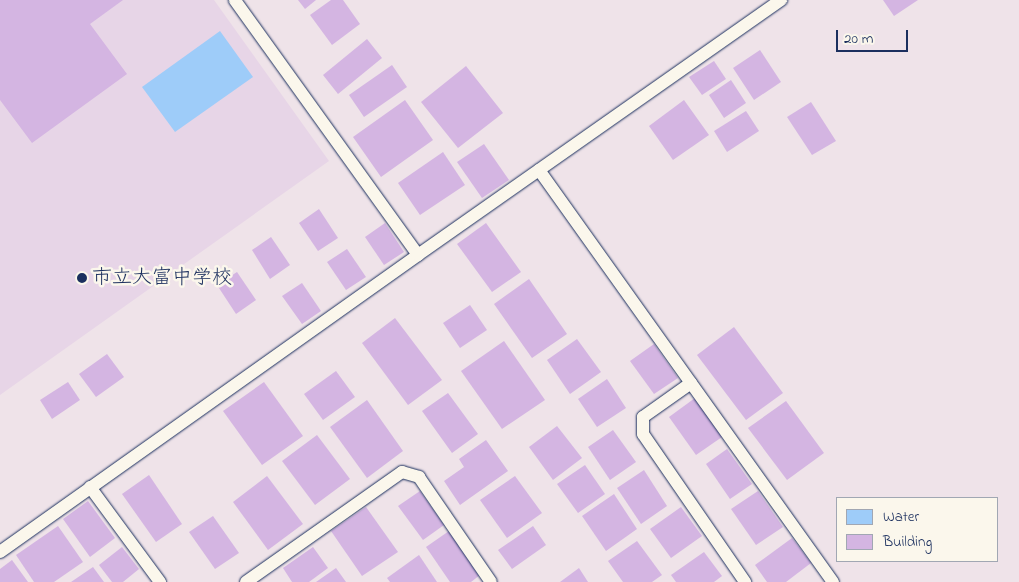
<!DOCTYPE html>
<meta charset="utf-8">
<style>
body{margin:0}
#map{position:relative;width:1019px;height:582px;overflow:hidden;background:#efe3e9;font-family:"Indie Flower","Klee One",sans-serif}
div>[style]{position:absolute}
.built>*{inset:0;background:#e7d5e7}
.water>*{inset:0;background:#9eccf9}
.building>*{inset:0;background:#d4b5e2}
.roads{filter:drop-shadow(0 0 1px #1b2f5e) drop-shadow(0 0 1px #1b2f5e)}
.lane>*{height:12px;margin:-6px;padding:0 6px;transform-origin:6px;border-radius:6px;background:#fbf7ec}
.dots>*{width:14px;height:14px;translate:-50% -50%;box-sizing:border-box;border:2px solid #fbf7ec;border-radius:50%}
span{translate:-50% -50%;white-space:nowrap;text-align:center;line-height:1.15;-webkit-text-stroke:5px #fbf7ec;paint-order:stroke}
.poi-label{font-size:20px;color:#1b2f5e}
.left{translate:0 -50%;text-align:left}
.legend{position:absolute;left:836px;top:497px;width:162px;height:65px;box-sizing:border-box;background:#fbf7ec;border:1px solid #a1a7b3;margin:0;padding:6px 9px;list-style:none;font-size:15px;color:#1b2f5e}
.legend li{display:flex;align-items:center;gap:10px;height:25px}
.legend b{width:25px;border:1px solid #a1a7b3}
.scale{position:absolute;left:836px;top:30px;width:72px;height:22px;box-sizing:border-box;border:2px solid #1b2f5e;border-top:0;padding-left:6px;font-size:15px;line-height:18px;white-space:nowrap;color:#1b2f5e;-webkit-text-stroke:4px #fbf7ec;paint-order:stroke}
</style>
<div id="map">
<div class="built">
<i style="clip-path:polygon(0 0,214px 0,329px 161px,0 395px)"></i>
</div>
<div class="water">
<i style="clip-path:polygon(220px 31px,253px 77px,175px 132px,142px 87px)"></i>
</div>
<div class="building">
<i style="clip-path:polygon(0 0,123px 0,90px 24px,127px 74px,32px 143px,0 100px)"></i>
<i style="clip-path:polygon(298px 0,316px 0,305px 9px)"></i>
<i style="clip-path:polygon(331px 0,343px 0,360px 24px,332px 45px,310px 15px)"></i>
<i style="clip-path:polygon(883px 0,918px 0,894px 16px)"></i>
<i style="clip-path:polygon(367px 39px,382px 58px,338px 94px,323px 75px)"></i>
<i style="clip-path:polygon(760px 50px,781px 82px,754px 100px,733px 68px)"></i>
<i style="clip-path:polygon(714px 61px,726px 79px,702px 95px,689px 77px)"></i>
<i style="clip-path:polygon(392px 65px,407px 87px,364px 117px,349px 95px)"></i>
<i style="clip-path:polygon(466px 66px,503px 113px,458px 148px,421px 102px)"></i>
<i style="clip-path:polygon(731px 80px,746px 103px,724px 118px,709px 95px)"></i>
<i style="clip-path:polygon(405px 100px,433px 140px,381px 177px,353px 137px)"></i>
<i style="clip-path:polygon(684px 100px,709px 135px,673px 160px,649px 126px)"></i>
<i style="clip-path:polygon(811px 102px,836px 141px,812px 155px,787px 117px)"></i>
<i style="clip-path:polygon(746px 111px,759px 131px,727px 152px,714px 131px)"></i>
<i style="clip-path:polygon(484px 144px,509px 180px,482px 198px,457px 162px)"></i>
<i style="clip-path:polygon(443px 152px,465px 185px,420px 215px,398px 183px)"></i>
<i style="clip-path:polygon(319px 209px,338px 238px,318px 251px,299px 223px)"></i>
<i style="clip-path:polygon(385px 223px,404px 252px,384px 265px,365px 237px)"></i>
<i style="clip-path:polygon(486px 223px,521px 272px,492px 292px,457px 244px)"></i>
<i style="clip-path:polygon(271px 237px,290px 265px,270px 279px,252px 250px)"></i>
<i style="clip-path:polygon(347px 249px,366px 277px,346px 290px,327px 262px)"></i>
<i style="clip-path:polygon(237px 272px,256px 300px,236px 314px,217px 285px)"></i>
<i style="clip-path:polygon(529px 279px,567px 334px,532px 358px,494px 304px)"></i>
<i style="clip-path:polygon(302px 283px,321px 311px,302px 324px,282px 296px)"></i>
<i style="clip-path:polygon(470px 305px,487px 330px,460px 348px,443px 323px)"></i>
<i style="clip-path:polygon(395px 318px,442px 380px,408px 405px,362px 343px)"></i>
<i style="clip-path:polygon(734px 327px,783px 393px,746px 420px,697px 355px)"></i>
<i style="clip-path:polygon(577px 339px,601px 372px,570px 394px,547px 360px)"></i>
<i style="clip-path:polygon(504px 341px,545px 400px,502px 429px,461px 371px)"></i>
<i style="clip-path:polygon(654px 344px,678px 378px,654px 394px,630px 361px)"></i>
<i style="clip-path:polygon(107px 354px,124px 377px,96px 397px,79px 374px)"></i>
<i style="clip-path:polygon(336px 371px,355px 397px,323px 420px,304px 394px)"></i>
<i style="clip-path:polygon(607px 379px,626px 408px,597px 427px,578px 399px)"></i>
<i style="clip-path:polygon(68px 382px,80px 400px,52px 419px,40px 400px)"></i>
<i style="clip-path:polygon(264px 382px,303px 436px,262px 465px,223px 411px)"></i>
<i style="clip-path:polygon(448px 393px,478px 434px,452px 453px,422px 411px)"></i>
<i style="clip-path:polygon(695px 398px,722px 437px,696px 455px,669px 417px)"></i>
<i style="clip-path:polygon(367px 400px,403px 451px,367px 478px,330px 427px)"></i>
<i style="clip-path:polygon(786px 401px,824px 453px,787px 480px,748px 428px)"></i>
<i style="clip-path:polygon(557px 426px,582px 458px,553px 480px,529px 447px)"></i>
<i style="clip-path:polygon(613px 430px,636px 462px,610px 480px,588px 447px)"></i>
<i style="clip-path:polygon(317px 435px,350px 479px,315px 505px,282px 461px)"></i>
<i style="clip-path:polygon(486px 440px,508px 471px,460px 505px,444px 481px,464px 467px,459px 459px)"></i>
<i style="clip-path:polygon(727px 449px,752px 484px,730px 499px,706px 464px)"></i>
<i style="clip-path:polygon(585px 465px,605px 494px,578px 513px,557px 484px)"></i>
<i style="clip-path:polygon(644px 470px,667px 506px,641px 524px,617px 488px)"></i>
<i style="clip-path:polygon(149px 475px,182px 524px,156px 542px,122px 494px)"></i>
<i style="clip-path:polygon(267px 476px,303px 524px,268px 550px,233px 502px)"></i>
<i style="clip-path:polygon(515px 476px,542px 513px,507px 538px,480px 500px)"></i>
<i style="clip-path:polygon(420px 491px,444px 525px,423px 540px,398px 506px)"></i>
<i style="clip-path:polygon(758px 491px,783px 527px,756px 545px,731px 509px)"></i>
<i style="clip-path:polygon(614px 494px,637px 529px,606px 551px,582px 516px)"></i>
<i style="clip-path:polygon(88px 501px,115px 538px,90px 557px,63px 519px)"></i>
<i style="clip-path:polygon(366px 507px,398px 552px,362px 576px,331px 531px)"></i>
<i style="clip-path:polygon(681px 507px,702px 536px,671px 558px,650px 529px)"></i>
<i style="clip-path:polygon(213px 516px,239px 553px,215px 569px,189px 532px)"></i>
<i style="clip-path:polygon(58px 526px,83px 562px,54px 582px,34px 582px,16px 555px)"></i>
<i style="clip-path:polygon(533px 526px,546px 545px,512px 569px,498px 550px)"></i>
<i style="clip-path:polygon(449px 531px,480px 575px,471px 582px,450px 582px,426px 547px)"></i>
<i style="clip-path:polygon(792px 538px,811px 563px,786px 582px,767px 582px,755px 565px)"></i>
<i style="clip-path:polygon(637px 541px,662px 575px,652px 582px,623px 582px,608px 561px)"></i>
<i style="clip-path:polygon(122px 547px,139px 569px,123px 582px,112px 582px,99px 565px)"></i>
<i style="clip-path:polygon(313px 547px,328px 568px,309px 582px,292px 582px,283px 568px)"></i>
<i style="clip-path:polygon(704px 552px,722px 576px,714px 582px,676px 582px,671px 575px)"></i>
<i style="clip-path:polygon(419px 555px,437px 582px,390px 582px,387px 578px)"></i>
<i style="clip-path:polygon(12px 560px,28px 582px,0 582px,0 569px)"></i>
<i style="clip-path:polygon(93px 567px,104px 582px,71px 582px)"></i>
<i style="clip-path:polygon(336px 568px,346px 582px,316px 582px)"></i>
<i style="clip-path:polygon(579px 568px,588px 582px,560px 582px)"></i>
</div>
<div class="roads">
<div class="lane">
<i style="left:539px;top:170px;width:506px;rotate:54.49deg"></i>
<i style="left:418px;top:255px;width:444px;rotate:-35.1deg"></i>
<i style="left:691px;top:383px;width:59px;rotate:144.7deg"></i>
<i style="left:643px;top:417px;width:17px;rotate:90deg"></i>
<i style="left:643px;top:434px;width:180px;rotate:55.4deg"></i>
<i style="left:90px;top:487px;width:118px;rotate:53.6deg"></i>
<i style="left:0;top:552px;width:513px;rotate:-35.39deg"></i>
<i style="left:418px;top:255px;width:314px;rotate:-125.7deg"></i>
<i style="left:246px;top:582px;width:191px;rotate:-35.2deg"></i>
<i style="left:402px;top:472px;width:18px;rotate:16deg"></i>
<i style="left:419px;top:477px;width:127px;rotate:55.6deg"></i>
</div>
</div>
<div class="dots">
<i style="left:82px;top:278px;background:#1b2f5e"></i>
</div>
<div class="poi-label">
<span class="left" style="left:92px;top:278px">市立大富中学校</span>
</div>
<ul class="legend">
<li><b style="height:14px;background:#9eccf9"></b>Water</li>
<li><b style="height:14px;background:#d4b5e2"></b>Building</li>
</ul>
<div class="scale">20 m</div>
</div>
